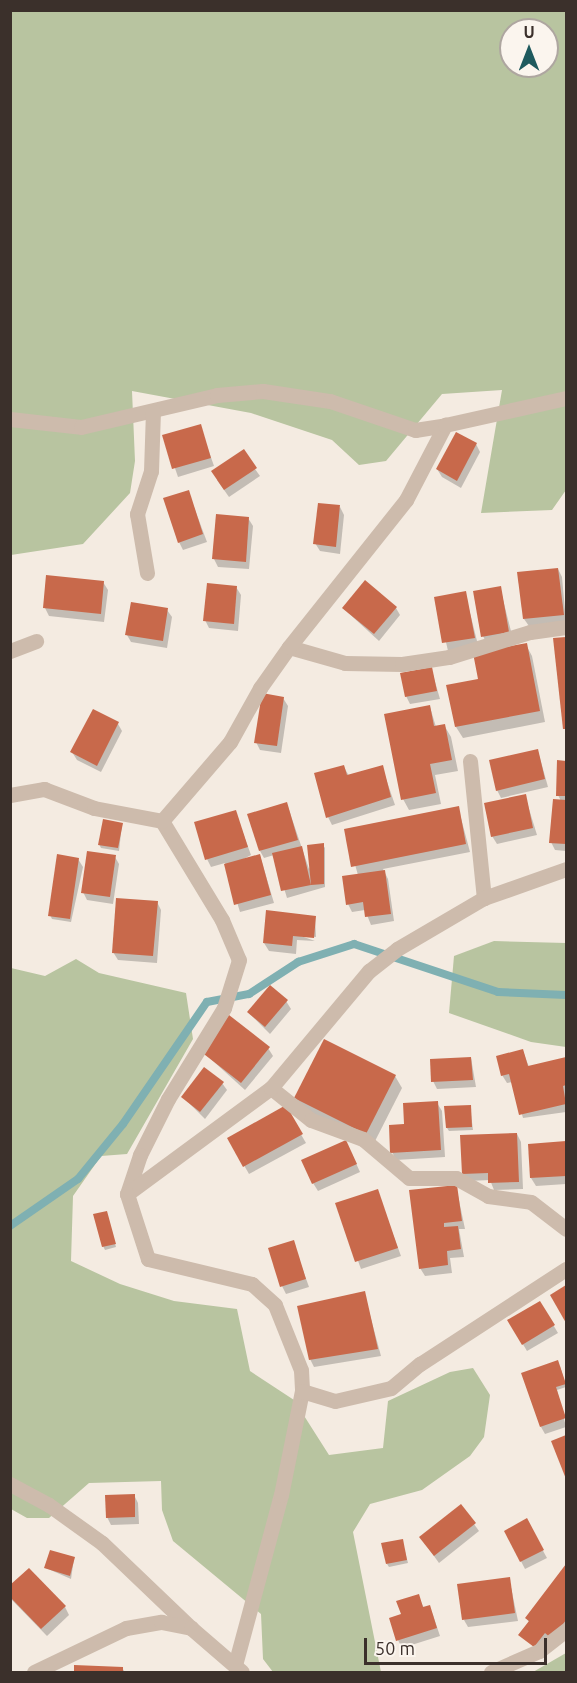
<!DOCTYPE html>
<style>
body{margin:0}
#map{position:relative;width:577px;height:1683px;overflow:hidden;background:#f4ebe1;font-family:Ubuntu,sans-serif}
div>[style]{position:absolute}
.green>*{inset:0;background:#b8c4a0}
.shadow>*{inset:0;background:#0003}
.stream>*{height:8px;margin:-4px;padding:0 4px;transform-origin:4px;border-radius:4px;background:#7fb0b2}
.building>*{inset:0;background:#c8694b}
.minor>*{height:15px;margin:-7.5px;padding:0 7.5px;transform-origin:7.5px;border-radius:7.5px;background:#cdbbac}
.tertiary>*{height:15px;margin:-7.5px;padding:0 7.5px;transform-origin:7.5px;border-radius:7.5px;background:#cdbbac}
span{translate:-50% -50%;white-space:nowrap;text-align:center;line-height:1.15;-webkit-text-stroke:4.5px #fbf5ee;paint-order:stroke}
.frame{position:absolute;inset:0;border:12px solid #3b302b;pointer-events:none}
.north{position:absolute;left:499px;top:18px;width:60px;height:60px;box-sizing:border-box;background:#fbf5ee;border:2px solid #aea6a0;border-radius:50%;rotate:0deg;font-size:16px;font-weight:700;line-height:24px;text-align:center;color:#3b302b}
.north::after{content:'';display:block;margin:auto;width:21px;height:27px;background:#1f5a5e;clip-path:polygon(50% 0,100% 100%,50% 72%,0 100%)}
.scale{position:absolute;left:364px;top:1638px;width:183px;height:27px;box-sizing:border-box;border:3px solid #3b302b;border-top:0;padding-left:8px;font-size:18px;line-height:21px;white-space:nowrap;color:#3b302b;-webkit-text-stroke:4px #fbf5ee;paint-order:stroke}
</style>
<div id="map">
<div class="green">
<i style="clip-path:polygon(evenodd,11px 11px,566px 11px,566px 490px,552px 510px,481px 513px,502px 390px,442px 394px,386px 461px,359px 465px,332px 440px,251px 413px,132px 391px,135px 461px,130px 493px,83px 544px,11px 555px,11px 11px,511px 30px,547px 30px,547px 66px,511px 66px,511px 30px)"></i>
<i style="clip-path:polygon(494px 941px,566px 943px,566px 1047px,531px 1042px,449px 1013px,454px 956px)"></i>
<i style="clip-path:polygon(76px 959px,99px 973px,186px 993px,193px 1039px,127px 1154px,101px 1156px,73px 1196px,71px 1261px,120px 1284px,174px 1301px,237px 1309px,250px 1371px,294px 1400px,329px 1455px,383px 1448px,388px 1401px,450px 1372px,473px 1368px,490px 1395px,484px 1437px,470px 1456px,422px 1490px,370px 1504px,353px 1532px,381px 1672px,273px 1672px,263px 1659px,261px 1614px,173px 1541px,162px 1510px,161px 1481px,89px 1483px,49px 1518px,27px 1518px,11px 1509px,11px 968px,45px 976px)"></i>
<i style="clip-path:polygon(566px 1653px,566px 1672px,533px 1672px)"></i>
</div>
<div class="shadow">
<i style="clip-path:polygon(200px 426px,214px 466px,178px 477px,164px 436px)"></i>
<i style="clip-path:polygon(476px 444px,480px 452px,461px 488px,442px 477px,437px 469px)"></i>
<i style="clip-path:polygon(255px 469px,260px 476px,229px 497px,217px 480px)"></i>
<i style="clip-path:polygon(188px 491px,207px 542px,183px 550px,179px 542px)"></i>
<i style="clip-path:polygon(340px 507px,344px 515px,340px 554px,320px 551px,315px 543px)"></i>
<i style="clip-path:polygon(248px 518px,253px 526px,249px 569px,218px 567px,214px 559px)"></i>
<i style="clip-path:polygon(558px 569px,562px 577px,566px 622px,529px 626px,524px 619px)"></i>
<i style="clip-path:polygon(103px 582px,108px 590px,104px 622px,49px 616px,45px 608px)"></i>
<i style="clip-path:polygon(236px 587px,241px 595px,238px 631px,209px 628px,205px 620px)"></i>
<i style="clip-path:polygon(500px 588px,513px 639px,487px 644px,483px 636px)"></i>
<i style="clip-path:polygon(465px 593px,478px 645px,448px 651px,436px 598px)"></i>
<i style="clip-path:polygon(343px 608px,396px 608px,400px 615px,379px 641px)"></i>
<i style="clip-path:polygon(167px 610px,172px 617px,167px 648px,131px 642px,127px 635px)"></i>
<i style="clip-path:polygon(566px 638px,566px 733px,555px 639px)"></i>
<i style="clip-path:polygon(526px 645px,532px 656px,545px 722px,463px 738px,456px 727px,480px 680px)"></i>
<i style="clip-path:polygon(431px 668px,440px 699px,410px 704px,406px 696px)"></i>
<i style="clip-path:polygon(283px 698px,288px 706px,281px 753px,260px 750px,256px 742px)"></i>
<i style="clip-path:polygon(430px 707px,436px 727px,444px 725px,451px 737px,458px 771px,435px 775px,441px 804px,409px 810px,403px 799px)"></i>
<i style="clip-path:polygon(118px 724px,122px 731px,101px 772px,77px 760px,72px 752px)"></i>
<i style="clip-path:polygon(538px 751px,548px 787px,501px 798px,497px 790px)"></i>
<i style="clip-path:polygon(559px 762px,566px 762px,566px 851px,555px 850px,551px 842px,561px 801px,558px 795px)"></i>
<i style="clip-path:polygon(344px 767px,349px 776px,382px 767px,395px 805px,332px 825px,328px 817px)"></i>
<i style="clip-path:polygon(525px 796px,537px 835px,497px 844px,492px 836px)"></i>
<i style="clip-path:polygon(287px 804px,309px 869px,323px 845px,325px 848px,325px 887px,287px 898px,274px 855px,264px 858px,260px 851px)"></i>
<i style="clip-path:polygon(458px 807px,470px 852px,383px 869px,388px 879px,394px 921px,371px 925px,365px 910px,352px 912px,348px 904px,358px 875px,345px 830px)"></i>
<i style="clip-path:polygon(235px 811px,251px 855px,240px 861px,260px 856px,274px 903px,240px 912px,225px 863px,211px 867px,207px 859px)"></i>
<i style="clip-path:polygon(122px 824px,119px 851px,101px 848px,99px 844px)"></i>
<i style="clip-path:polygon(115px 857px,119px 864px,113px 904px,87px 900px,83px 892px)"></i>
<i style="clip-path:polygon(78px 859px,83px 867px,71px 922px,52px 919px,50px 915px)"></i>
<i style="clip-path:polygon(157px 902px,161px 910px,157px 963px,118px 960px,113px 952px)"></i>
<i style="clip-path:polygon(315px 917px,316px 937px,298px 935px,315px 941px,297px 940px,296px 954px,269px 951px,264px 943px)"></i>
<i style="clip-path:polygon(286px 1001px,291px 1009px,270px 1034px,248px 1012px)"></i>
<i style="clip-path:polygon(268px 1048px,273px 1056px,245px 1090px,202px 1051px)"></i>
<i style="clip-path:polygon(523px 1051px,529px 1067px,566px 1059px,566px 1112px,523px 1118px,513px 1082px,507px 1083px,502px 1075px)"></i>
<i style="clip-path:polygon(471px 1058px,476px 1087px,437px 1089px,433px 1081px)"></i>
<i style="clip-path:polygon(395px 1076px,402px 1088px,373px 1145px,302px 1109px,296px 1098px)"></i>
<i style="clip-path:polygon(222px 1083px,227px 1090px,205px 1119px,183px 1097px)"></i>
<i style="clip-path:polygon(437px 1103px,442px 1111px,445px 1157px,396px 1160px,392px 1152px,406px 1125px)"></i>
<i style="clip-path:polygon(470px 1106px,473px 1130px,449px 1131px,447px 1128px)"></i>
<i style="clip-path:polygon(285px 1107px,306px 1143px,249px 1174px,229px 1139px)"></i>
<i style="clip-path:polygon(517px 1134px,521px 1142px,523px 1189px,494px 1190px,490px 1180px,468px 1181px,463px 1173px)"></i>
<i style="clip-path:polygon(566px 1143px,566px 1184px,536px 1186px,531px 1178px,529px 1145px)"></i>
<i style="clip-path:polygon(350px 1150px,360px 1172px,318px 1191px,313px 1183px)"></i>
<i style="clip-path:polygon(456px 1186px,465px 1229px,459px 1229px,464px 1257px,450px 1258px,452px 1273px,425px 1276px,420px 1268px)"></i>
<i style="clip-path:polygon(377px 1191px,401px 1256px,361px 1269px,337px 1204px)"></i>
<i style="clip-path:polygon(106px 1212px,116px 1247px,105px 1250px,103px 1246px)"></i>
<i style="clip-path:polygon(293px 1242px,309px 1287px,286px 1294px,282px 1286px)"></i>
<i style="clip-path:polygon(364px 1293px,381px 1356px,314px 1367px,310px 1359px)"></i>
<i style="clip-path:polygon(540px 1303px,558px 1333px,527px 1351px,509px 1321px)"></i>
<i style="clip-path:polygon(560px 1366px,566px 1387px,557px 1390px,566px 1427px,545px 1434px,541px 1427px)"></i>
<i style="clip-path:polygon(566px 1436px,566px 1475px,553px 1442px)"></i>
<i style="clip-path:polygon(134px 1495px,138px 1503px,139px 1524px,111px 1525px,107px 1517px)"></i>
<i style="clip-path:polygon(461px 1506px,479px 1531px,439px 1563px,421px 1538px)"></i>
<i style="clip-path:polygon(526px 1520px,547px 1558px,525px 1569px,506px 1532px)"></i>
<i style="clip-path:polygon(402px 1540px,408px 1563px,389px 1567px,387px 1564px)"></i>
<i style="clip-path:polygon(74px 1558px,71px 1579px,46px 1568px)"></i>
<i style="clip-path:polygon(566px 1566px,566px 1633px,537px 1649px,520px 1635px,529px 1622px,526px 1618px)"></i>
<i style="clip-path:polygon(509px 1578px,518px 1621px,468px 1627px,464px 1620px)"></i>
<i style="clip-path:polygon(10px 1587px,65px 1607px,69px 1615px,47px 1636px,11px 1599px)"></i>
<i style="clip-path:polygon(418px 1596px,424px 1608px,429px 1607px,433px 1615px,440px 1636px,402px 1648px,398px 1640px,403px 1615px)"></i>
<i style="clip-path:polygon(75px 1667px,122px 1668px,125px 1672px,75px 1672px)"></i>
</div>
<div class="stream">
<i style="left:10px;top:1226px;width:83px;rotate:-34.7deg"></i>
<i style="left:78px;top:1179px;width:71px;rotate:-50.7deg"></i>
<i style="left:123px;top:1124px;width:148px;rotate:-55.5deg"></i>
<i style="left:207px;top:1002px;width:43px;rotate:-10.8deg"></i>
<i style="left:249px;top:994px;width:59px;rotate:-33.1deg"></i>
<i style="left:298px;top:962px;width:59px;rotate:-17.8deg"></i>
<i style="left:354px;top:944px;width:152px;rotate:18.4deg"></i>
<i style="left:498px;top:992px;width:68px;rotate:2.5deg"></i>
</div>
<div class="building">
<i style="clip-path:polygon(201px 424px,211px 458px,172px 469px,162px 435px)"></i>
<i style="clip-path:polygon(456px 432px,477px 443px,457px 481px,436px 469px)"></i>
<i style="clip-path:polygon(244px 449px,257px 468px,224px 490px,211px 471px)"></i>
<i style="clip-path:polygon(189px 490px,203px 534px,178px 543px,163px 498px)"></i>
<i style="clip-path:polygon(318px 503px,340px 505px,336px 547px,313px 544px)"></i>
<i style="clip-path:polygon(216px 514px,249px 517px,246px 562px,212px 559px)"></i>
<i style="clip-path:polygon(558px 568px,564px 615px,523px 619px,517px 572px)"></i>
<i style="clip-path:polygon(46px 575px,104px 581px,101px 614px,43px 608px)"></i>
<i style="clip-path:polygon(365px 580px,397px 607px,374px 634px,342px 608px)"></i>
<i style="clip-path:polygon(207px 583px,237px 586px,234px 624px,203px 621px)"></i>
<i style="clip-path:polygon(501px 586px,509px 632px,481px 637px,473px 591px)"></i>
<i style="clip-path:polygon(466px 591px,475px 638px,442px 643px,434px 597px)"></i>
<i style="clip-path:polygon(131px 602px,168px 608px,163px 641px,125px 635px)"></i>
<i style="clip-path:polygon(566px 637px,566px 729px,563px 729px,553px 638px)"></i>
<i style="clip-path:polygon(527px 643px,540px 711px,455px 727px,446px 685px,478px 679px,473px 653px)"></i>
<i style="clip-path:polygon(432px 667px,437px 691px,405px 697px,400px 673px)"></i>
<i style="clip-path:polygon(262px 693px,284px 697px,277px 746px,254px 743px)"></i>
<i style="clip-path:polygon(430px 705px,434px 726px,445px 724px,452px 760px,430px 764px,436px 793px,401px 800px,384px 714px)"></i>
<i style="clip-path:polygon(93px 709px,119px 722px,97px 766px,70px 752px)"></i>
<i style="clip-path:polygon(538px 749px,545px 779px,496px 791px,489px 760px)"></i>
<i style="clip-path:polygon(557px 760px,566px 761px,566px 796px,556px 796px)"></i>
<i style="clip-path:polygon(344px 765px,347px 775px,383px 765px,391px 797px,326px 818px,314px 773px)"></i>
<i style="clip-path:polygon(526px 794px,533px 828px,491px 837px,484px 803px)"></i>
<i style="clip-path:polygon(553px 799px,566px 800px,566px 844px,549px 843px)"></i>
<i style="clip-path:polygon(287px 802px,298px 840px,259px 851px,247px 814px)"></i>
<i style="clip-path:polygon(459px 806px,466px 844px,351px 867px,344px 829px)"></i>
<i style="clip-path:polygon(236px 810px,248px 847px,205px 860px,194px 822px)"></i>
<i style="clip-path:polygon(103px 819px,123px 823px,118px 848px,98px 845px)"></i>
<i style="clip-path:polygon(324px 843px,324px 884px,311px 885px,307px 845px)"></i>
<i style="clip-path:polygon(302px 846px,311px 885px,281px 891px,272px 853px)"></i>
<i style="clip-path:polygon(87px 851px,116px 855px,110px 897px,81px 893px)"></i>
<i style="clip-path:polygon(57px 854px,79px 858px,70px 919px,48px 916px)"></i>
<i style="clip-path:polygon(260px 854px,271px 895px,234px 905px,224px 864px)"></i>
<i style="clip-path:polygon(385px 870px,391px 914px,365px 917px,363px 902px,346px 905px,342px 876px)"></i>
<i style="clip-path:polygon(116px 898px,158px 901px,153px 956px,112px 953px)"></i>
<i style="clip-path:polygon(266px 910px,316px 916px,314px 938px,293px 936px,292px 946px,263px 943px)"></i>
<i style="clip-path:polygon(270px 985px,288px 1000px,265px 1027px,247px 1012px)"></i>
<i style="clip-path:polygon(229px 1015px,270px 1047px,241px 1083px,200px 1051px)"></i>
<i style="clip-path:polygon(324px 1039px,396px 1075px,366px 1134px,294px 1098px)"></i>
<i style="clip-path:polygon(523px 1049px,528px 1066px,566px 1057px,566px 1085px,563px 1086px,566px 1104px,519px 1115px,509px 1074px,501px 1076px,496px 1056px)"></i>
<i style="clip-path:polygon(471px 1057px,473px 1080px,431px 1082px,430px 1059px)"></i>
<i style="clip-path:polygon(204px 1067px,224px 1082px,200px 1112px,181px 1097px)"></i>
<i style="clip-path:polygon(438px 1101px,441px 1150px,390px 1153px,389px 1125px,404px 1124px,403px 1103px)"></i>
<i style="clip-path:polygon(286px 1105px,303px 1134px,243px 1167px,227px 1138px)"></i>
<i style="clip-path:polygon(471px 1105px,472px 1127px,446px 1128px,444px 1106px)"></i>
<i style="clip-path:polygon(517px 1133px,519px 1182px,488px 1183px,488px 1173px,462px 1174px,460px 1135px)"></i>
<i style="clip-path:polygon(346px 1140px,357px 1164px,312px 1184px,301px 1160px)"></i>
<i style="clip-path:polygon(566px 1141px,566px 1176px,530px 1178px,528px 1144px)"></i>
<i style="clip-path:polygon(457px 1185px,462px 1221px,444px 1223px,444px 1227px,458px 1226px,461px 1249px,447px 1251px,448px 1265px,419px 1269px,409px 1190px)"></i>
<i style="clip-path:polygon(378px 1189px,398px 1248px,355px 1262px,335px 1203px)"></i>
<i style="clip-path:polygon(107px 1211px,116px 1244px,102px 1247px,93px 1214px)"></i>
<i style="clip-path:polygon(294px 1240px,306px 1279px,280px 1287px,268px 1248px)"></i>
<i style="clip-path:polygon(566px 1285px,566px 1323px,550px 1295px)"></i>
<i style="clip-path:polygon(365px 1291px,378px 1349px,309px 1360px,297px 1306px)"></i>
<i style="clip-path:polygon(540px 1301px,555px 1325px,522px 1345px,507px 1320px)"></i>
<i style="clip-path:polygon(558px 1360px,566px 1384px,556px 1387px,566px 1418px,540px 1427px,521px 1373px)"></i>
<i style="clip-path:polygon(566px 1435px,566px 1479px,551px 1441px)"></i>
<i style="clip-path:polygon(135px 1494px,135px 1517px,106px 1518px,105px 1495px)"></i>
<i style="clip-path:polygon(461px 1504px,476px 1523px,434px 1556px,419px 1537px)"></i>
<i style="clip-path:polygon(527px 1518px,544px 1550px,520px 1562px,504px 1531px)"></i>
<i style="clip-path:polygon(403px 1539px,407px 1560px,386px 1564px,381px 1543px)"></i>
<i style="clip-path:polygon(50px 1550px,75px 1557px,70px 1576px,44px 1568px)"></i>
<i style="clip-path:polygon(566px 1564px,566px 1620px,552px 1639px,545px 1633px,534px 1647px,518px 1635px,529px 1621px,525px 1618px)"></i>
<i style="clip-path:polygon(29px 1568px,66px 1606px,41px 1629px,10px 1597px,10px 1585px)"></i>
<i style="clip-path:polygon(510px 1577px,515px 1613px,462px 1620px,457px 1584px)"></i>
<i style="clip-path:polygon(419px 1594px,423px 1607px,430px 1605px,437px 1628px,396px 1641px,389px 1618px,401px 1614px,396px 1601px)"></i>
<i style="clip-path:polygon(74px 1665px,123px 1667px,123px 1672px,74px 1672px)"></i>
</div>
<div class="minor">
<i style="left:10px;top:419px;width:71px;rotate:6.4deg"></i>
<i style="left:81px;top:427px;width:140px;rotate:-13.2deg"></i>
<i style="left:217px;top:395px;width:46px;rotate:-5deg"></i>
<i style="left:263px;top:391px;width:68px;rotate:8.5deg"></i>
<i style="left:330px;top:401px;width:90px;rotate:18.8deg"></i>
<i style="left:415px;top:430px;width:30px;rotate:-9deg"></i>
<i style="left:147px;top:573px;width:60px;rotate:-99.6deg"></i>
<i style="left:137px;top:514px;width:45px;rotate:-72deg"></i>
<i style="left:151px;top:471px;width:59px;rotate:-88.1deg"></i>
<i style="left:289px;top:647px;width:58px;rotate:15.9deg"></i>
<i style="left:345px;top:663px;width:57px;rotate:1deg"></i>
<i style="left:402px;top:664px;width:48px;rotate:-8.5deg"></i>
<i style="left:449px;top:657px;width:85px;rotate:-17.2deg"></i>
<i style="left:530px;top:632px;width:36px;rotate:-8deg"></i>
<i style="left:10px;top:651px;width:28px;rotate:-21deg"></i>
<i style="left:470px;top:761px;width:138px;rotate:84.2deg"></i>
<i style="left:10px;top:795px;width:35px;rotate:-10deg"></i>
<i style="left:44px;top:789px;width:53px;rotate:20.8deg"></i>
<i style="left:94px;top:808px;width:69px;rotate:10.8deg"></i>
<i style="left:162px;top:821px;width:116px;rotate:58.8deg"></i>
<i style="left:222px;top:920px;width:43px;rotate:67deg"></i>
<i style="left:239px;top:960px;width:50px;rotate:107.4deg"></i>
<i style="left:224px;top:1008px;width:107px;rotate:121.6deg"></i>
<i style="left:168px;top:1099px;width:63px;rotate:116.6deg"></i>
<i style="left:140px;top:1155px;width:41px;rotate:108.4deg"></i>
<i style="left:162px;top:821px;width:104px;rotate:-49.3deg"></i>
<i style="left:230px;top:742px;width:62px;rotate:-60.9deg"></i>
<i style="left:260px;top:688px;width:50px;rotate:-54.7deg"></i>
<i style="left:289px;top:647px;width:188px;rotate:-51.5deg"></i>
<i style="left:406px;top:500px;width:85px;rotate:-62.5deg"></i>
<i style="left:445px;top:425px;width:124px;rotate:-12.6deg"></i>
<i style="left:271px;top:1088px;width:51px;rotate:38.7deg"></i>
<i style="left:311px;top:1120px;width:55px;rotate:20.1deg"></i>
<i style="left:363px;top:1139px;width:60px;rotate:40.3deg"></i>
<i style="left:409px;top:1178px;width:47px"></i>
<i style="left:456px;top:1178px;width:37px;rotate:29deg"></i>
<i style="left:488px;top:1196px;width:43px;rotate:7.9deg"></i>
<i style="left:531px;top:1202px;width:44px;rotate:37.6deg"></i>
<i style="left:127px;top:1194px;width:179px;rotate:-36.4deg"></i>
<i style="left:271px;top:1088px;width:153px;rotate:-50.1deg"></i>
<i style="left:369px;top:971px;width:36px;rotate:-38deg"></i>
<i style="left:397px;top:949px;width:101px;rotate:-30.4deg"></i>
<i style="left:484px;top:898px;width:87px;rotate:-19.5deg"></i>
<i style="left:10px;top:1484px;width:44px;rotate:28.3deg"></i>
<i style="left:49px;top:1505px;width:65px;rotate:35.6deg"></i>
<i style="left:102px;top:1543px;width:123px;rotate:43.7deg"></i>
<i style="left:235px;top:1665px;width:176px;rotate:-74.9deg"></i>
<i style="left:281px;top:1495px;width:106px;rotate:-78.6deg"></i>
<i style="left:34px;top:1672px;width:102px;rotate:-25.6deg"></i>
<i style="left:126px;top:1628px;width:36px;rotate:-10deg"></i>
<i style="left:161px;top:1622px;width:31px;rotate:11deg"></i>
<i style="left:191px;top:1628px;width:67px;rotate:40.8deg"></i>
</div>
<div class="tertiary">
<i style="left:127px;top:1194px;width:68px;rotate:72.1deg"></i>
<i style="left:148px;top:1259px;width:107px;rotate:13.5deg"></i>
<i style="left:252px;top:1284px;width:31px;rotate:42deg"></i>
<i style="left:275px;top:1305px;width:70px;rotate:68.2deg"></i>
<i style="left:301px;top:1370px;width:21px;rotate:87deg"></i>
<i style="left:302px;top:1391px;width:34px;rotate:17deg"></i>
<i style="left:335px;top:1401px;width:57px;rotate:-13.1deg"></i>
<i style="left:391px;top:1388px;width:38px;rotate:-40deg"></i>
<i style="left:420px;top:1364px;width:174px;rotate:-33.1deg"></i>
<i style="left:491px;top:1672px;width:52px;rotate:-23.6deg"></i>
<i style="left:539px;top:1651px;width:34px;rotate:-38deg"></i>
</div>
<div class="frame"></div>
<div class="north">U</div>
<div class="scale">50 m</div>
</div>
